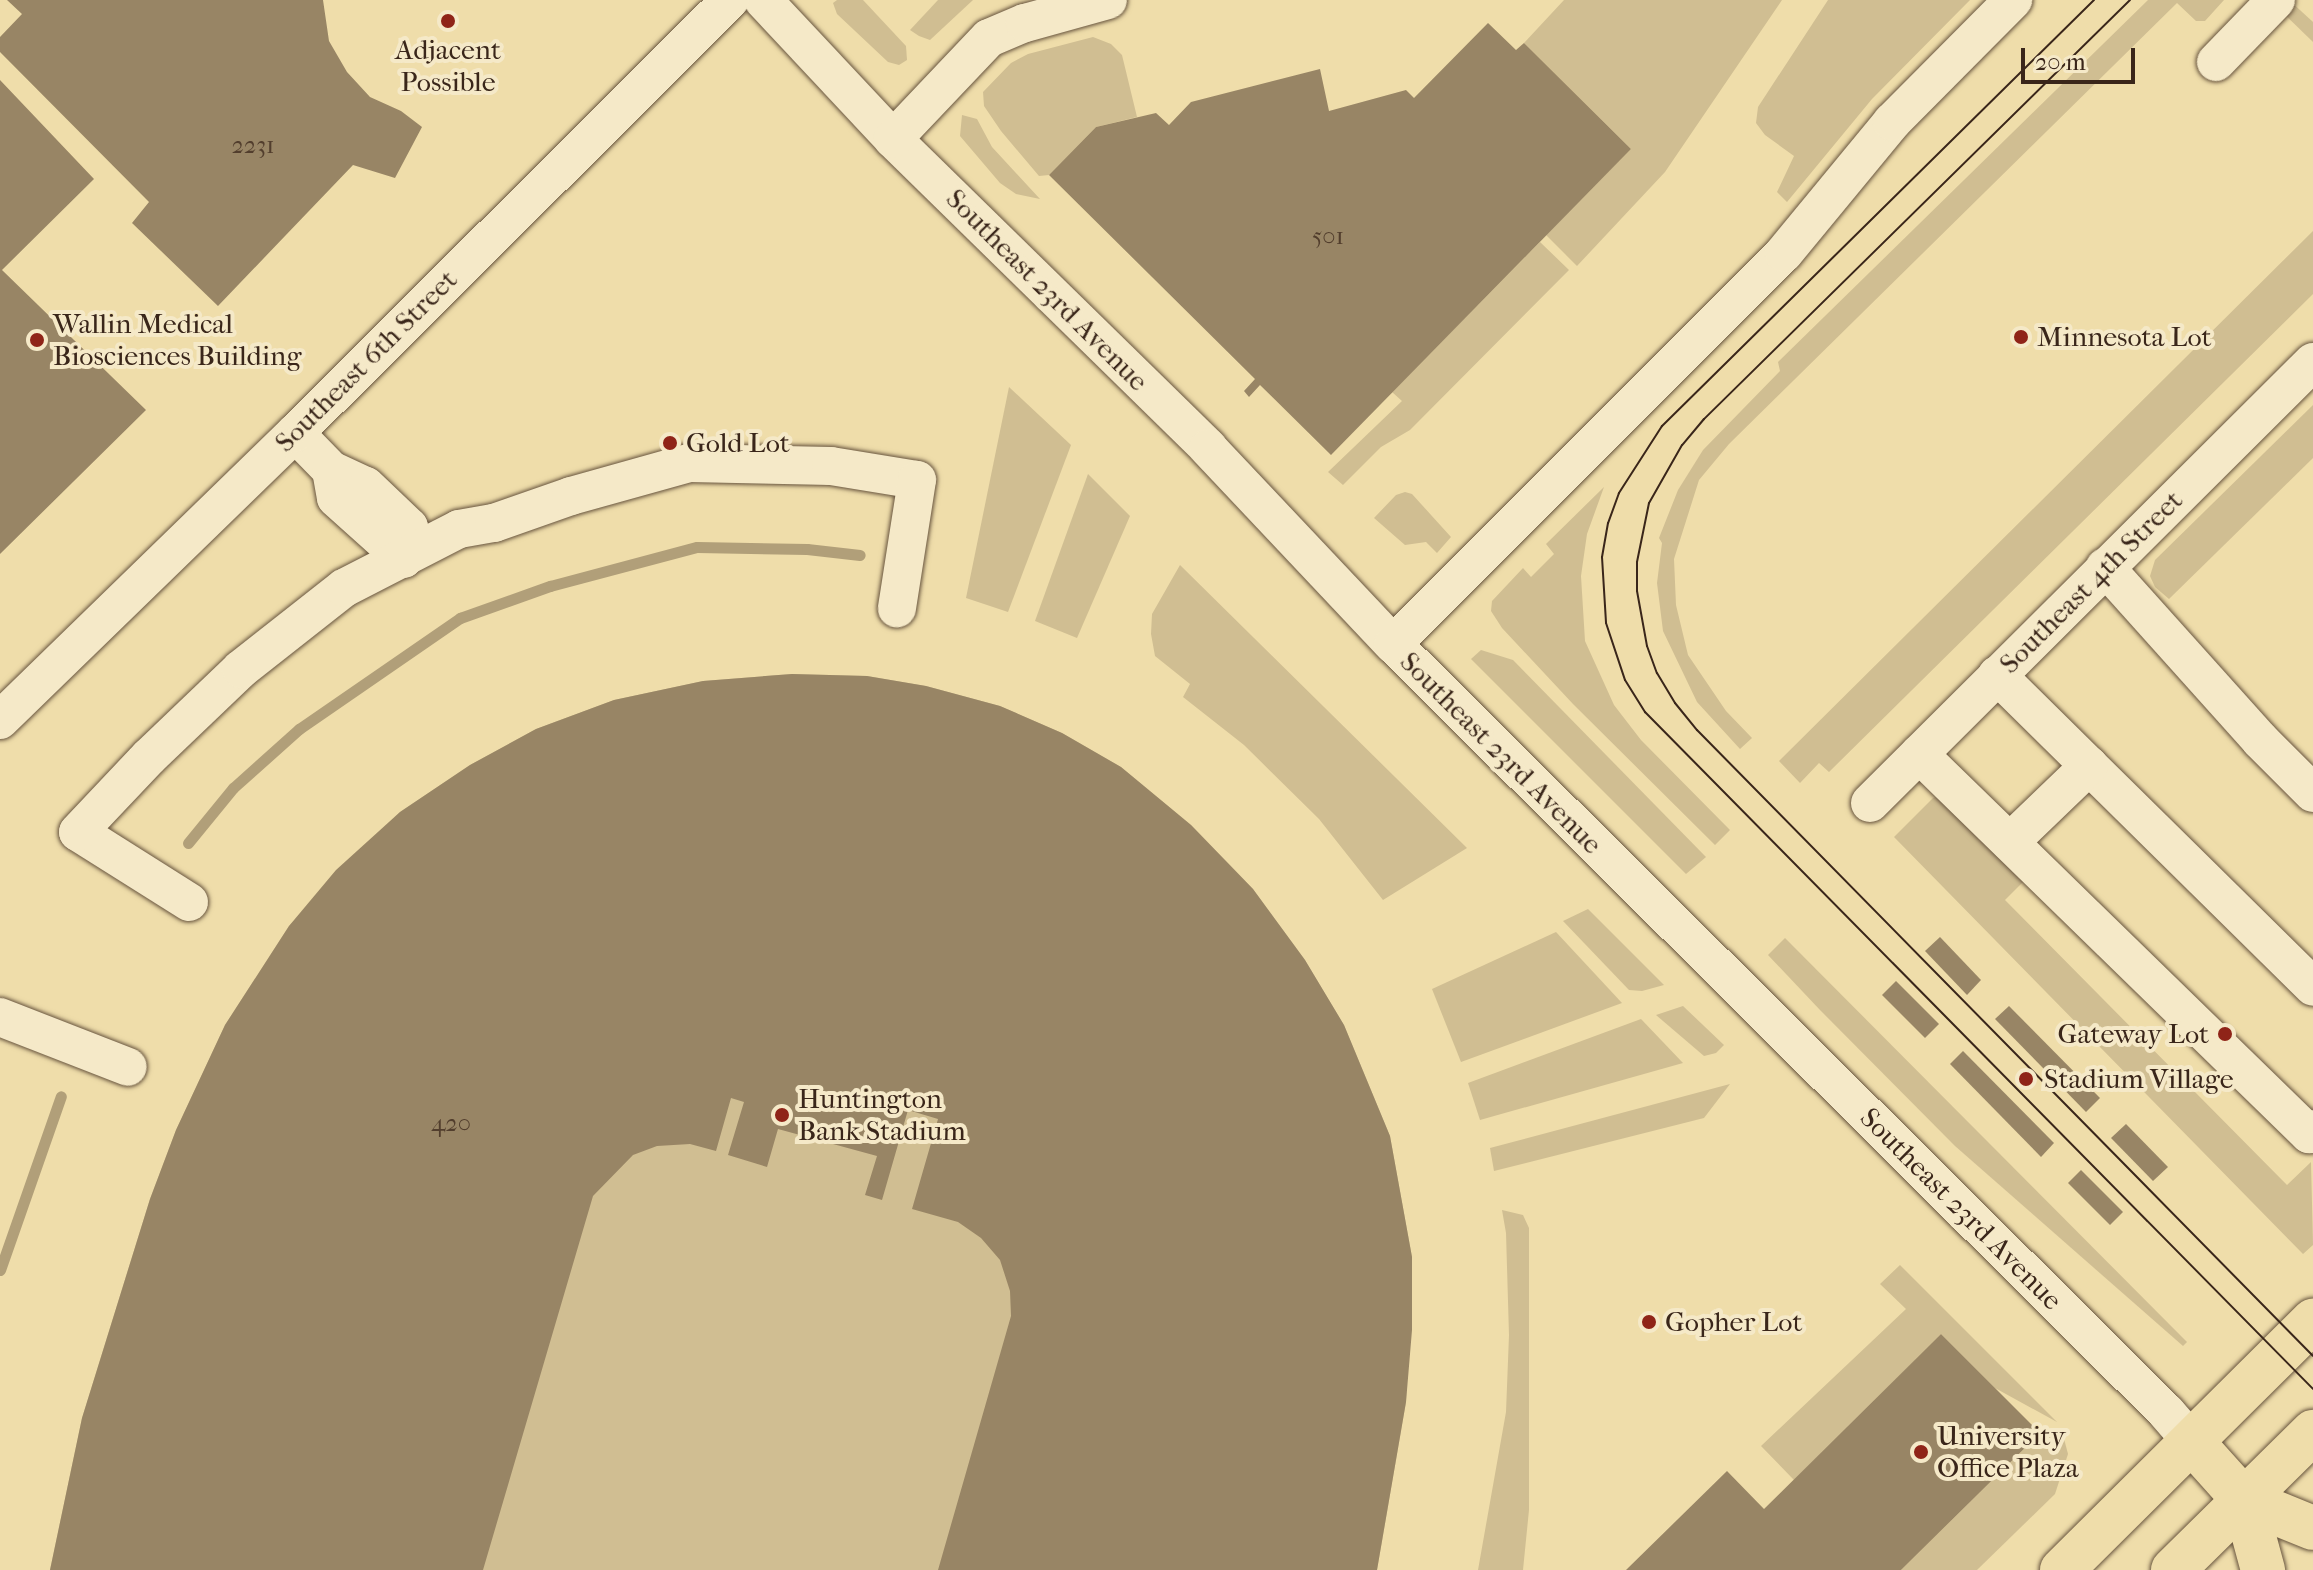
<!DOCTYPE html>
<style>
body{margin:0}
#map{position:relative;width:2313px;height:1570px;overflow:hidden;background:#efddaa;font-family:"IM FELL French Canon",serif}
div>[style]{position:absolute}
.green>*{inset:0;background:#d0be92}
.stream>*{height:11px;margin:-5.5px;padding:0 5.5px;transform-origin:5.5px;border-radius:5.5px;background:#b19f79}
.building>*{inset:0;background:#988565}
.roads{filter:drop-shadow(0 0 2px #67543e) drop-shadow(0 0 2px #67543e)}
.minor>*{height:38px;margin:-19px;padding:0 19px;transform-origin:19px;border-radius:19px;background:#f5e9c8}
.major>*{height:44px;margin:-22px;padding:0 22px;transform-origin:22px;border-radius:22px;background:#efddaa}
.tram>*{height:2px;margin:-1px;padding:0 1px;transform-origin:1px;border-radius:1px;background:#3a261a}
.dots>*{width:22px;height:22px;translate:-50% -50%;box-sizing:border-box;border:4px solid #f5e9c8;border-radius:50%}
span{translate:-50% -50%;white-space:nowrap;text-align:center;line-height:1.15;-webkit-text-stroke:8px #f5e9c8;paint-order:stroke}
.number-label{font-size:24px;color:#523e2d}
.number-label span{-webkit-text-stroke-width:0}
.poi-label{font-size:28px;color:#3a261a}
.left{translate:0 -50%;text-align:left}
.right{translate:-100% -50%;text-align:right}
.street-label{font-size:28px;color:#3a261a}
.scale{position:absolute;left:2021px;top:48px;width:114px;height:36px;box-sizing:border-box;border:4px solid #3a261a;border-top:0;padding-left:10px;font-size:24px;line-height:28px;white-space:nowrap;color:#3a261a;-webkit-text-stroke:6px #f5e9c8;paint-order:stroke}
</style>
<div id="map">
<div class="green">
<i style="clip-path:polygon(837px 0,863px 0,906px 46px,907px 60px,899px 65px,888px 62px,837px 14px,833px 3px)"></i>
<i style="clip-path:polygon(938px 0,973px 0,930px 40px,919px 36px,910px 30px)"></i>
<i style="clip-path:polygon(1564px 0,1782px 0,1665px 172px,1577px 266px,1546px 235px,1631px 149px,1524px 43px)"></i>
<i style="clip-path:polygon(1828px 0,1970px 0,1872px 99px,1787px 202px,1777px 192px,1794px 156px,1765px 135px,1756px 123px,1758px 107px)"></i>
<i style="clip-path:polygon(2148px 0,2224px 0,2205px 21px,2196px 21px,2177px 3px,1729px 444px,1699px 480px,1674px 559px,1676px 605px,1688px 655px,1726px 711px,1752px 738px,1740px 749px,1697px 702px,1663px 631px,1657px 583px,1662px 543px,1659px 538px,1678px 490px,1703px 450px,1780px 371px,1778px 362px)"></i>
<i style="clip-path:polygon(2289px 0,2313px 22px,2313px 42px,2278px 8px)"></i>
<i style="clip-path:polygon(1093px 37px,1111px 44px,1122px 55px,1137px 117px,1096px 127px,1049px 175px,1039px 176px,1001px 131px,984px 106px,983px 92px,1011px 63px,1028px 54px)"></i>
<i style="clip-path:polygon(962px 115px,977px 119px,992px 147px,1040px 199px,1016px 194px,1000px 183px,960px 136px)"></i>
<i style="clip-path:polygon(2313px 231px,2313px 294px,1829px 772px,1819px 763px,1800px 783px,1779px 761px)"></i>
<i style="clip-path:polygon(1540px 242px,1569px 270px,1410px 430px,1381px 447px,1343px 485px,1328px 472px,1402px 401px,1392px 392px)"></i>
<i style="clip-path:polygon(1009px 387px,1071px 445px,1008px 612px,966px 598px)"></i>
<i style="clip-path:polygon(2313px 405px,2313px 458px,2169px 599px,2155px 587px,2150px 576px,2155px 560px)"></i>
<i style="clip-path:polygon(1088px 474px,1130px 516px,1077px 638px,1035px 621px)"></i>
<i style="clip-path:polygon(1604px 487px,1587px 534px,1581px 576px,1585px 641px,1614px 705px,1641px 740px,1730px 830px,1715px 845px,1573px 704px,1502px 628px,1491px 611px,1492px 601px,1523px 568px,1531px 577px,1554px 554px,1546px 544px)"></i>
<i style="clip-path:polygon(1405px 492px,1412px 494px,1451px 537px,1437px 553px,1426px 542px,1405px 545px,1374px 518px,1396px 495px)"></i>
<i style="clip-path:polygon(1180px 565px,1467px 848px,1383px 900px,1319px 819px,1244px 745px,1183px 697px,1190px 684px,1155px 656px,1151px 634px,1152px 614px)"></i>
<i style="clip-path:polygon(1481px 650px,1513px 660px,1706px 857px,1686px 874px,1471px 659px)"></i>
<i style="clip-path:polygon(792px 674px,867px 676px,926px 686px,1000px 706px,1062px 733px,1121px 767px,1191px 825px,1253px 889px,1305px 960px,1344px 1025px,1390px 1136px,1412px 1257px,1406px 1402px,1377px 1570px,50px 1570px,82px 1418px,150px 1199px,176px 1130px,225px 1025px,289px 926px,400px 812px,470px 765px,536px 729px,614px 700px,703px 681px)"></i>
<i style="clip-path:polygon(1946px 794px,2027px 878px,2005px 900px,2287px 1185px,2311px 1162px,2313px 1245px,2303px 1254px,1894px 837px,1933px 798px)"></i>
<i style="clip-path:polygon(1588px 909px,1664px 985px,1642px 991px,1629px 990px,1563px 921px)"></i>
<i style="clip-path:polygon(1556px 932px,1622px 1003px,1461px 1062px,1432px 989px)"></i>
<i style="clip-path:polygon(1785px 938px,2187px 1342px,2183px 1346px,1955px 1146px,1820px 1010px,1768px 955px)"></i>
<i style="clip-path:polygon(1683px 1006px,1724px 1045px,1716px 1053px,1704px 1056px,1656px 1015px)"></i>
<i style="clip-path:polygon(1641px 1019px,1683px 1063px,1480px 1120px,1468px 1083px)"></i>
<i style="clip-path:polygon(1730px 1084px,1704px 1118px,1494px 1171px,1490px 1148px)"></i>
<i style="clip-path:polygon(1502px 1210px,1523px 1215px,1529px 1228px,1529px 1510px,1523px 1570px,1478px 1570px,1506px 1412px,1509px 1335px,1506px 1233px)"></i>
<i style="clip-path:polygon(1900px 1265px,2057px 1422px,1995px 1388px,1941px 1334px,1794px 1480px,1761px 1446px,1906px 1309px,1880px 1284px)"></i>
<i style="clip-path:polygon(2040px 1433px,2063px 1435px,2068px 1454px,2055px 1494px,1977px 1570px,1901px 1570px)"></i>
</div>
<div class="stream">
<i style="left:188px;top:843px;width:71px;rotate:-50.7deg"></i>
<i style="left:233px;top:788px;width:89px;rotate:-41.8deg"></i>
<i style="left:299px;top:729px;width:196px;rotate:-34.6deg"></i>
<i style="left:460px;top:618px;width:96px;rotate:-19.6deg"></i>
<i style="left:550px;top:586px;width:152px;rotate:-14.9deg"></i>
<i style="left:697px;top:547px;width:110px;rotate:1deg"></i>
<i style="left:807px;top:549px;width:53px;rotate:6.5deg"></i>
<i style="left:0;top:1270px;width:184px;rotate:-70.7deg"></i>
</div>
<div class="building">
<i style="clip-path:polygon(7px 0,323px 0,329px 41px,347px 72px,370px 97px,401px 111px,422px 127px,395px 178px,353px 165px,218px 306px,132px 223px,149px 202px,0 52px,0 37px,22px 14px)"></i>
<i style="clip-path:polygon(1488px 23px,1516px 50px,1524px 43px,1631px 149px,1331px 455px,1260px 385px,1249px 397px,1244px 391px,1255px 379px,1049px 175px,1096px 127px,1156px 113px,1169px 125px,1191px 102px,1320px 69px,1329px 111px,1406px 90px,1414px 98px)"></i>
<i style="clip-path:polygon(0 80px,94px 179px,2px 270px,146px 410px,0 554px)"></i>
<i style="clip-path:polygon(792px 674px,867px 676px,926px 686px,1000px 706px,1062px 733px,1121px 767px,1191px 825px,1253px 889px,1305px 960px,1344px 1025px,1390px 1136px,1412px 1257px,1412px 1330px,1406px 1402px,1377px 1570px,938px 1570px,1011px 1316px,1010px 1291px,1000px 1260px,981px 1238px,958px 1222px,912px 1209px,938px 1119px,908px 1110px,882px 1200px,865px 1195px,877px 1156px,778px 1129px,767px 1167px,728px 1155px,744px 1102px,731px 1098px,716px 1151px,690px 1144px,657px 1146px,633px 1155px,593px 1196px,483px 1570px,50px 1570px,82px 1418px,150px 1199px,176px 1130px,225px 1025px,289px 926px,336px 870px,400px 812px,470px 765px,536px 729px,614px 700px,703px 681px)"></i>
<i style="clip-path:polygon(1940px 937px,1981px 980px,1967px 995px,1925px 951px)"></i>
<i style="clip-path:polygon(1896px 981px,1939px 1024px,1925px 1038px,1882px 995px)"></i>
<i style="clip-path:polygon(2009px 1006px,2100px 1098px,2086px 1112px,1995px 1019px)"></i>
<i style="clip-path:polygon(1963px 1051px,2054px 1143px,2041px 1157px,1950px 1064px)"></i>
<i style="clip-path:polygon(2126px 1124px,2168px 1167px,2153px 1181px,2111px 1138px)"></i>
<i style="clip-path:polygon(2081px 1170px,2123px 1212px,2110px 1225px,2068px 1183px)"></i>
<i style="clip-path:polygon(1941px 1334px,2040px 1433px,1901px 1570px,1626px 1570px,1727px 1471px,1764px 1509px)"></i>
</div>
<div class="roads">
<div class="minor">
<i style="left:763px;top:0;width:190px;rotate:46.9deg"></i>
<i style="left:893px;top:139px;width:441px;rotate:44.4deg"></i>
<i style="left:1208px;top:448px;width:270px;rotate:46.7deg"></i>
<i style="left:1393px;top:644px;width:1090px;rotate:44.81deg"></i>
<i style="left:2166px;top:1412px;width:40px;rotate:49deg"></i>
<i style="left:2216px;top:62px;width:86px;rotate:-45.9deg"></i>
<i style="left:893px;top:139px;width:139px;rotate:-46.5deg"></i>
<i style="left:989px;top:38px;width:39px;rotate:-23deg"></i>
<i style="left:1025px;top:23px;width:86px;rotate:-15.5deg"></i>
<i style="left:295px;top:433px;width:52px;rotate:45.8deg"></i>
<i style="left:331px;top:470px;width:38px;rotate:25deg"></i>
<i style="left:366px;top:486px;width:59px;rotate:43.6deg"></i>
<i style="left:409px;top:527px;width:32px;rotate:99deg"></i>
<i style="left:331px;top:470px;width:28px;rotate:80deg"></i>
<i style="left:336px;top:498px;width:91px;rotate:41.9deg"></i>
<i style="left:2105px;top:567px;width:232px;rotate:48.1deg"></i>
<i style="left:2260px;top:740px;width:75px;rotate:45deg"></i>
<i style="left:1393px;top:644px;width:553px;rotate:-45deg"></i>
<i style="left:1784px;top:253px;width:170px;rotate:-50.5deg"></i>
<i style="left:1892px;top:122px;width:172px;rotate:-45.2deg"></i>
<i style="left:1997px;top:675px;width:444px;rotate:44.6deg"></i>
<i style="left:0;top:720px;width:412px;rotate:-44.2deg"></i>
<i style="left:295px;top:433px;width:614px;rotate:-44.87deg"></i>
<i style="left:1919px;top:754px;width:545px;rotate:44.26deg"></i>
<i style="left:2309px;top:1134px;width:6px;rotate:-51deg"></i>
<i style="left:1870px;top:803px;width:625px;rotate:-44.87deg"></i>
<i style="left:2010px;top:842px;width:110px;rotate:-43.9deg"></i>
<i style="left:189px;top:902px;width:131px;rotate:-147.8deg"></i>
<i style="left:78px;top:832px;width:103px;rotate:-46.6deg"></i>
<i style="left:149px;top:757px;width:127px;rotate:-43.7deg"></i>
<i style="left:241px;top:669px;width:131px;rotate:-38.2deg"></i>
<i style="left:344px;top:588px;width:129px;rotate:-27.2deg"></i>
<i style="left:459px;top:529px;width:36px;rotate:-10deg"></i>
<i style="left:494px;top:523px;width:82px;rotate:-19.3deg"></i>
<i style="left:571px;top:496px;width:123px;rotate:-15.6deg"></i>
<i style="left:689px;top:463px;width:142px;rotate:1.2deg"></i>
<i style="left:831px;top:466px;width:87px;rotate:9.2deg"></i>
<i style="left:917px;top:480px;width:130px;rotate:98.9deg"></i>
<i style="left:0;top:1017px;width:137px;rotate:21.3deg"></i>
</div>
<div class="major">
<i style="left:2192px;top:1442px;width:78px;rotate:48.1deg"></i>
<i style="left:2244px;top:1500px;width:74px;rotate:22.1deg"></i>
<i style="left:2244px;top:1500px;width:73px;rotate:74.8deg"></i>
<i style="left:2062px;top:1570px;width:354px;rotate:-44.8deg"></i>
<i style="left:2173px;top:1570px;width:197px;rotate:-44.6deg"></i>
</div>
</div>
<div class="tram">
<i style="left:2094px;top:0;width:607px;rotate:135.4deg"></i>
<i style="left:1662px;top:426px;width:80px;rotate:122.7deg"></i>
<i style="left:1619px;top:493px;width:32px;rotate:110deg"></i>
<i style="left:1608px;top:523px;width:35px;rotate:100deg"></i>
<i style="left:1602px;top:557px;width:66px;rotate:86.5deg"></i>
<i style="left:1606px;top:623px;width:60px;rotate:71.6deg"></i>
<i style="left:1625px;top:680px;width:38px;rotate:58deg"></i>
<i style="left:1645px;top:712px;width:951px;rotate:45.38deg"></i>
<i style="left:2130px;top:0;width:598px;rotate:135.47deg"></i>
<i style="left:1704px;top:419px;width:34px;rotate:130deg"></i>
<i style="left:1682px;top:445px;width:67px;rotate:119.6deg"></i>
<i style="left:1649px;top:503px;width:60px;rotate:101.5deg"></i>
<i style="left:1637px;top:562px;width:29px;rotate:90deg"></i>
<i style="left:1637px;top:591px;width:56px;rotate:79.7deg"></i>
<i style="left:1647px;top:646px;width:29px;rotate:70deg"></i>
<i style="left:1657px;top:673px;width:35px;rotate:59deg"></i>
<i style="left:1675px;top:703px;width:35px;rotate:51deg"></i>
<i style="left:1697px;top:730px;width:878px;rotate:45.46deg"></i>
</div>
<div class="dots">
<i style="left:448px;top:21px;background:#8f2418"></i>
<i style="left:2021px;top:337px;background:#8f2418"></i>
<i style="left:37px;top:340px;background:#8f2418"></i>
<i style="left:670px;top:443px;background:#8f2418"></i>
<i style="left:2225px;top:1034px;background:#8f2418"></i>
<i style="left:2026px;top:1079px;background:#8f2418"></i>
<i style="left:782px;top:1115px;background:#8f2418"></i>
<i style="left:1649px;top:1322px;background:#8f2418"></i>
<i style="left:1921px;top:1452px;background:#8f2418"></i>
</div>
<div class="number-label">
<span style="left:253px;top:146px">2231</span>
<span style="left:1328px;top:237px">501</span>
<span style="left:451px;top:1124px">420</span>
</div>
<div class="poi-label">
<span style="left:448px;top:66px">Adjacent<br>Possible</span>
<span class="left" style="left:53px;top:340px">Wallin Medical<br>Biosciences Building</span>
<span class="left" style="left:2037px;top:337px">Minnesota Lot</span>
<span class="left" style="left:686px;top:443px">Gold Lot</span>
<span class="right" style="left:2209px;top:1034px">Gateway Lot</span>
<span class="left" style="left:2044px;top:1079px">Stadium Village</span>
<span class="left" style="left:798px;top:1115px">Huntington<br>Bank Stadium</span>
<span class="left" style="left:1665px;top:1322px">Gopher Lot</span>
<span class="left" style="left:1937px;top:1452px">University<br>Office Plaza</span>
</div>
<div class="street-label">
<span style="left:1047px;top:290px;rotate:45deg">Southeast 23rd Avenue</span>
<span style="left:366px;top:361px;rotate:-45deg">Southeast 6th Street</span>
<span style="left:2091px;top:582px;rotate:-45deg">Southeast 4th Street</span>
<span style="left:1501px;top:753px;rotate:45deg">Southeast 23rd Avenue</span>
<span style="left:1961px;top:1209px;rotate:45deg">Southeast 23rd Avenue</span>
</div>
<div class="scale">20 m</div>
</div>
